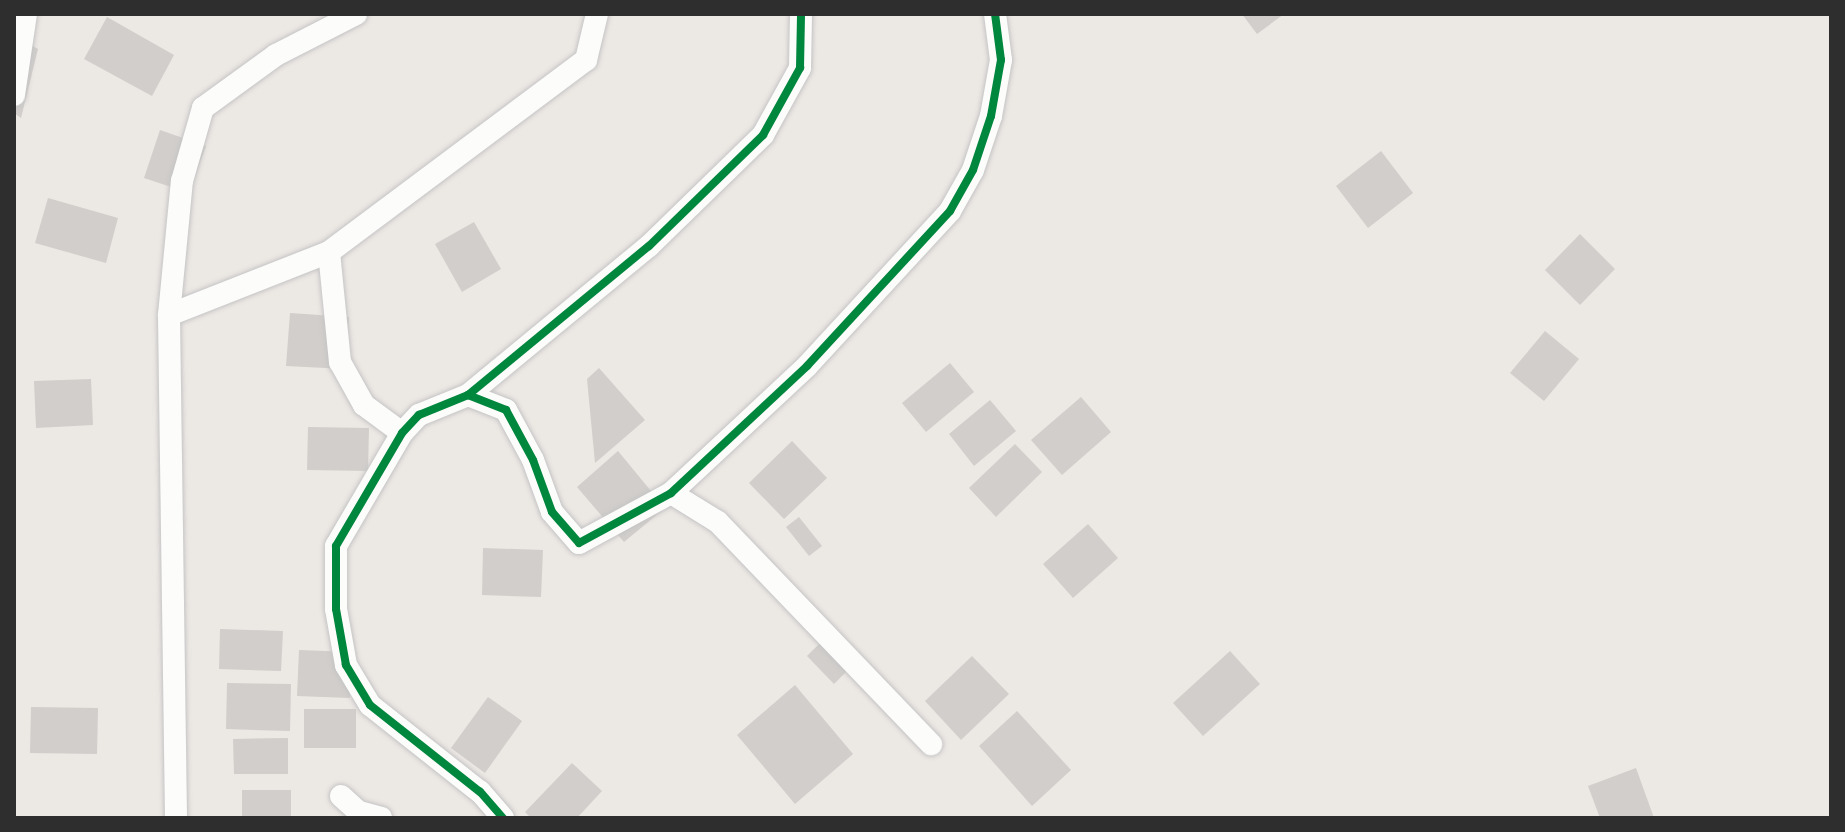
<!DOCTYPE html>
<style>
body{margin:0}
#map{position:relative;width:1845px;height:832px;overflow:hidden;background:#ece8e4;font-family:Inter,sans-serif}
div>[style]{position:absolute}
.building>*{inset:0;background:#d1cecb}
.roads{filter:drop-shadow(0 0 2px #c5c4c5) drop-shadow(0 0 2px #c5c4c5)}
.street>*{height:22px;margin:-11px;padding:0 11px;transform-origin:11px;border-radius:11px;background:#fcfcfb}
.cycleway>*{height:8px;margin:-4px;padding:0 4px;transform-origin:4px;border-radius:4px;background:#00873e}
span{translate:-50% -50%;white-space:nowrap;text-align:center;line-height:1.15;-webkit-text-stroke:7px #fff;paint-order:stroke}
.frame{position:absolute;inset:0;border:16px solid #2e2e2e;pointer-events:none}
</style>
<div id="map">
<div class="building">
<i style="clip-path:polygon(1242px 14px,1284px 14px,1257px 34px)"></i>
<i style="clip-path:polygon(107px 17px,174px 55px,152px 96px,84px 59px)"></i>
<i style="clip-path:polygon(14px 35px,38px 49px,21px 118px,14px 113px)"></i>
<i style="clip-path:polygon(160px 130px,206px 146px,189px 193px,144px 178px)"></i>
<i style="clip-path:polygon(1381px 151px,1413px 193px,1368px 228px,1336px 186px)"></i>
<i style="clip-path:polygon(48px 198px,118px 218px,106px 263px,35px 243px)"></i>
<i style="clip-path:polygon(474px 222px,501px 269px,462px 292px,435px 244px)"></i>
<i style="clip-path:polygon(1580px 234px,1615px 269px,1580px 305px,1545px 270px)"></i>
<i style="clip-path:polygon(290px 313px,349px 317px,346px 369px,286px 366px)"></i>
<i style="clip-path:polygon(1545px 331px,1579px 359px,1544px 401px,1510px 373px)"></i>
<i style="clip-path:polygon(950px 363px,974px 392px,926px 432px,902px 403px)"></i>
<i style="clip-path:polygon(599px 368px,645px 420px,595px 463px,587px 379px)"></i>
<i style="clip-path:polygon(91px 379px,93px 425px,36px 428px,34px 381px)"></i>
<i style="clip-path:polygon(1081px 397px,1111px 432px,1062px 475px,1031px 440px)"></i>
<i style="clip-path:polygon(990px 400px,1016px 431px,974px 466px,949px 434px)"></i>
<i style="clip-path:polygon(308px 427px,369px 428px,368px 471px,307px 470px)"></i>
<i style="clip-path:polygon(792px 441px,827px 478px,784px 519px,749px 483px)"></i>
<i style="clip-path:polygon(1015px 444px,1042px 472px,996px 517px,969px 488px)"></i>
<i style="clip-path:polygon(618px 451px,665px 508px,624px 542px,577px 487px)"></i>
<i style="clip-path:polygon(799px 517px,822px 546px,809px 556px,786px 527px)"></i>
<i style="clip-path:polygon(1088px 524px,1118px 558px,1073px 598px,1043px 564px)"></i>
<i style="clip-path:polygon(483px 548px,543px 550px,541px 597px,482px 595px)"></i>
<i style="clip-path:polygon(220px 629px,283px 631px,281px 671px,219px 669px)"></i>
<i style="clip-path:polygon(830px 633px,857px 661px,834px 684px,807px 656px)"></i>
<i style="clip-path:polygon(299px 650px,352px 652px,350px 698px,297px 696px)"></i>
<i style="clip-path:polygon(1230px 651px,1260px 684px,1203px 736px,1173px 703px)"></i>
<i style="clip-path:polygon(972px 656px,1009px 694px,961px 740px,925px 701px)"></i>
<i style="clip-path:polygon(227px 683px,291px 684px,290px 731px,226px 729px)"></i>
<i style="clip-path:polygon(795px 685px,853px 754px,795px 804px,737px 735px)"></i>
<i style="clip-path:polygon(488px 697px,522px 721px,485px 773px,451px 748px)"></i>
<i style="clip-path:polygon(31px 707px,98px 708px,97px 754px,30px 753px)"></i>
<i style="clip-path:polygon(304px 709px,356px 709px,356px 748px,304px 748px)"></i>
<i style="clip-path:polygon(1017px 711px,1071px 770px,1032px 806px,979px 746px)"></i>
<i style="clip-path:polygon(288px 738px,288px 774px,234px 774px,233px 739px)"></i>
<i style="clip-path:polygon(572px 763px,602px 791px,577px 818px,531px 818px,525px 812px)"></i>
<i style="clip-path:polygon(1636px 768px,1654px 818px,1600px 818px,1588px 786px)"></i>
<i style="clip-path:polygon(242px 790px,291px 790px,291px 818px,242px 818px)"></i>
</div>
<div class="roads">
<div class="street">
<i style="left:14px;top:95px;width:82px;rotate:-81.6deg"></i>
<i style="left:329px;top:252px;width:111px;rotate:84.3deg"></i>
<i style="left:340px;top:362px;width:49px;rotate:60.8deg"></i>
<i style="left:364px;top:405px;width:47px;rotate:36.4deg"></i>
<i style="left:169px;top:315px;width:172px;rotate:-21.5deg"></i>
<i style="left:329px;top:252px;width:321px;rotate:-36.8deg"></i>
<i style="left:586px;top:60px;width:47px;rotate:-76.6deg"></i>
<i style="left:468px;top:395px;width:41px;rotate:21.5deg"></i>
<i style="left:506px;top:410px;width:57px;rotate:61.6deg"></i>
<i style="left:533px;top:460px;width:55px;rotate:69.9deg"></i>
<i style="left:552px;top:512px;width:41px;rotate:48.9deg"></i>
<i style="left:579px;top:543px;width:105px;rotate:-28.5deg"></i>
<i style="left:671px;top:493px;width:186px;rotate:-43deg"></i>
<i style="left:807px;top:366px;width:211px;rotate:-47.3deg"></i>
<i style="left:950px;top:211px;width:47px;rotate:-60.7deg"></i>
<i style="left:973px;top:170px;width:57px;rotate:-71.6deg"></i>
<i style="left:991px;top:116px;width:57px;rotate:-79.9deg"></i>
<i style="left:1001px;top:60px;width:46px;rotate:-97.4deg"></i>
<i style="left:671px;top:493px;width:55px;rotate:31.7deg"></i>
<i style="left:718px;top:522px;width:308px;rotate:46.2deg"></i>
<i style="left:341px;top:796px;width:24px;rotate:42deg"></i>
<i style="left:359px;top:812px;width:23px;rotate:15deg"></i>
<i style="left:176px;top:818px;width:503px;rotate:-90.8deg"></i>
<i style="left:169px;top:315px;width:135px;rotate:-84.5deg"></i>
<i style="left:182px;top:181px;width:76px;rotate:-74deg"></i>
<i style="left:203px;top:108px;width:90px;rotate:-36deg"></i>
<i style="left:276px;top:55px;width:90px;rotate:-27.1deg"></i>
<i style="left:503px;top:818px;width:35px;rotate:-131deg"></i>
<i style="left:480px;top:792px;width:140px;rotate:-141.7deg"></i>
<i style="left:370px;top:705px;width:47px;rotate:-121deg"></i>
<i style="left:346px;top:665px;width:57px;rotate:-100.1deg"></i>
<i style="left:336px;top:609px;width:63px;rotate:-90deg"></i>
<i style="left:336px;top:546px;width:131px;rotate:-59.7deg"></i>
<i style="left:402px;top:433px;width:25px;rotate:-47deg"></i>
<i style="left:419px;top:415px;width:53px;rotate:-22.2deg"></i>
<i style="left:468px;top:395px;width:234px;rotate:-39.5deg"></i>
<i style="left:649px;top:246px;width:159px;rotate:-44.2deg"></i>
<i style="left:763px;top:135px;width:77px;rotate:-61.1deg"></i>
<i style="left:800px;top:68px;width:54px;rotate:-88.9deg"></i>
</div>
</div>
<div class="cycleway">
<i style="left:468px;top:395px;width:41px;rotate:21.5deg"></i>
<i style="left:506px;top:410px;width:57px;rotate:61.6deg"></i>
<i style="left:533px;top:460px;width:55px;rotate:69.9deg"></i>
<i style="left:552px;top:512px;width:41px;rotate:48.9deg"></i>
<i style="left:579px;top:543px;width:105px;rotate:-28.5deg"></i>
<i style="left:671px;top:493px;width:186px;rotate:-43deg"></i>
<i style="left:807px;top:366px;width:211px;rotate:-47.3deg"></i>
<i style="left:950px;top:211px;width:47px;rotate:-60.7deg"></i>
<i style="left:973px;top:170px;width:57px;rotate:-71.6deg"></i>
<i style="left:991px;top:116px;width:57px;rotate:-79.9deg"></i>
<i style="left:1001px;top:60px;width:46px;rotate:-97.4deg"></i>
<i style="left:503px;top:818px;width:35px;rotate:-131deg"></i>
<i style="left:480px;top:792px;width:140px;rotate:-141.7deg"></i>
<i style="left:370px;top:705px;width:47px;rotate:-121deg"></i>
<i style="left:346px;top:665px;width:57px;rotate:-100.1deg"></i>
<i style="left:336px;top:609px;width:63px;rotate:-90deg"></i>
<i style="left:336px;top:546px;width:131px;rotate:-59.7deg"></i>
<i style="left:402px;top:433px;width:25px;rotate:-47deg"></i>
<i style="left:419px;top:415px;width:53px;rotate:-22.2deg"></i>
<i style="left:468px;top:395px;width:234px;rotate:-39.5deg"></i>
<i style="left:649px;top:246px;width:159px;rotate:-44.2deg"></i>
<i style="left:763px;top:135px;width:77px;rotate:-61.1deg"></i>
<i style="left:800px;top:68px;width:54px;rotate:-88.9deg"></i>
</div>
<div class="frame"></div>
</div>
